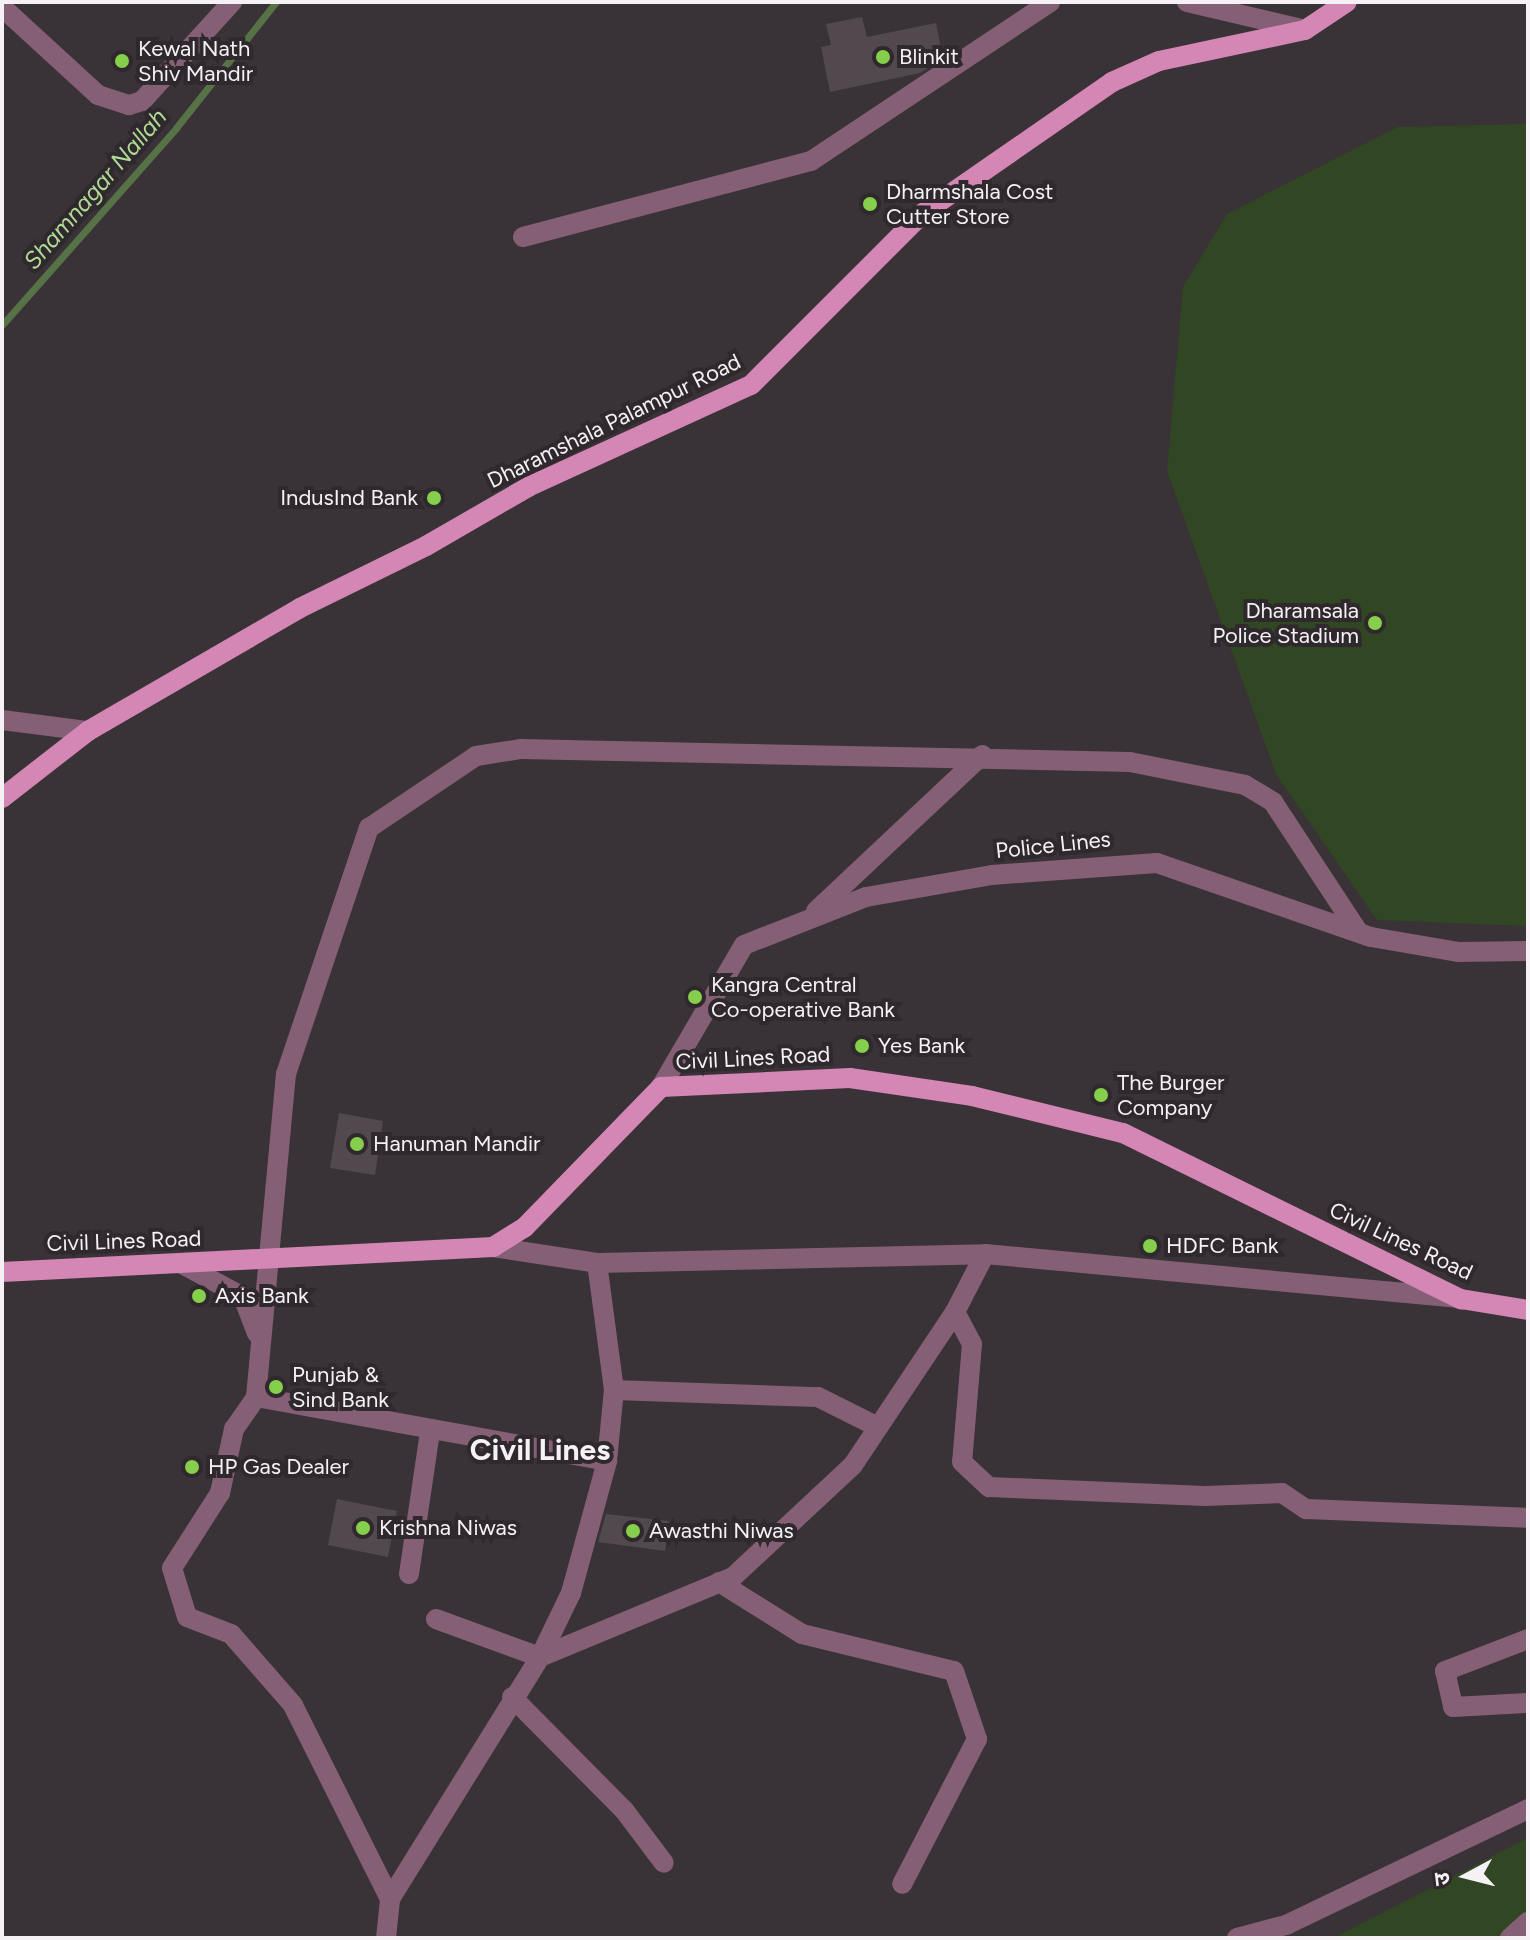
<!DOCTYPE html>
<meta charset="utf-8">
<style>
body{margin:0}
#map{position:relative;width:1530px;height:1940px;overflow:hidden;background:#393236;font-family:Figtree,"Noto Sans Devanagari",sans-serif}
div>[style]{position:absolute}
.green>*{inset:0;background:#314723}
.stream>*{height:7px;margin:-3.5px;padding:0 3.5px;transform-origin:3.5px;border-radius:3.5px;background:#577247}
.building>*{inset:0;background:#51494e}
.minor>*{height:20px;margin:-10px;padding:0 10px;transform-origin:10px;border-radius:10px;background:#855f75}
.tertiary>*{height:20px;margin:-10px;padding:0 10px;transform-origin:10px;border-radius:10px;background:#855f75}
.primary>*{height:20px;margin:-10px;padding:0 10px;transform-origin:10px;border-radius:10px;background:#d486b5}
.dots>*{width:22px;height:22px;translate:-50% -50%;box-sizing:border-box;border:4px solid #2f282c;border-radius:50%}
span{translate:-50% -50%;white-space:nowrap;text-align:center;line-height:1.15;-webkit-text-stroke:8px #2f282c;paint-order:stroke}
.poi-label{font-size:22px;color:#f6f1f4}
.left{translate:0 -50%;text-align:left}
.right{translate:-100% -50%;text-align:right}
.street-label{font-size:22px;color:#f6f1f4}
.water-label{font-size:24px;color:#afda96;font-style:italic}
.district-label{font-size:30px;color:#f6f1f4;font-weight:700}
.frame{position:absolute;inset:0;border:4px solid #f6f1f4;pointer-events:none}
.north{position:absolute;left:1426px;top:1836px;width:80px;height:80px;-webkit-text-stroke:6px #2f282c;paint-order:stroke;rotate:263deg;font-size:22px;font-weight:700;line-height:32px;text-align:center;color:#f6f1f4}
.north::after{content:'';display:block;margin:auto;width:28px;height:36px;background:#f6f1f4;clip-path:polygon(50% 0,100% 100%,50% 72%,0 100%)}
</style>
<div id="map">
<div class="green">
<i style="clip-path:polygon(1528px 124px,1528px 926px,1377px 920px,1276px 774px,1167px 471px,1183px 287px,1227px 214px,1398px 127px)"></i>
<i style="clip-path:polygon(1528px 1838px,1528px 1938px,1333px 1938px)"></i>
</div>
<div class="stream">
<i style="left:2px;top:325px;width:263px;rotate:-48.5deg"></i>
<i style="left:176px;top:128px;width:161px;rotate:-51.6deg"></i>
</div>
<div class="building">
<i style="clip-path:polygon(862px 17px,867px 37px,936px 23px,943px 58px,920px 73px,830px 92px,821px 47px,831px 45px,826px 24px)"></i>
<i style="clip-path:polygon(339px 1113px,383px 1121px,375px 1175px,330px 1168px)"></i>
<i style="clip-path:polygon(337px 1499px,397px 1511px,388px 1557px,328px 1545px)"></i>
<i style="clip-path:polygon(606px 1514px,669px 1521px,665px 1551px,598px 1542px)"></i>
</div>
<div class="minor">
<i style="left:1187px;top:2px;width:121px;rotate:13.3deg"></i>
<i style="left:2px;top:7px;width:130px;rotate:42.5deg"></i>
<i style="left:98px;top:95px;width:33px;rotate:18deg"></i>
<i style="left:129px;top:105px;width:14px;rotate:-17deg"></i>
<i style="left:142px;top:101px;width:134px;rotate:-47.7deg"></i>
<i style="left:523px;top:237px;width:298px;rotate:-14.8deg"></i>
<i style="left:811px;top:161px;width:287px;rotate:-33.6deg"></i>
<i style="left:2px;top:720px;width:87px;rotate:7.3deg"></i>
<i style="left:816px;top:911px;width:228px;rotate:-43.2deg"></i>
<i style="left:661px;top:1087px;width:164px;rotate:-59.7deg"></i>
<i style="left:744px;top:945px;width:131px;rotate:-21.5deg"></i>
<i style="left:866px;top:897px;width:128px;rotate:-9.9deg"></i>
<i style="left:992px;top:875px;width:165px;rotate:-4.2deg"></i>
<i style="left:1157px;top:863px;width:226px;rotate:19.1deg"></i>
<i style="left:1371px;top:937px;width:88px;rotate:9.8deg"></i>
<i style="left:1458px;top:952px;width:70px;rotate:-0.8deg"></i>
<i style="left:493px;top:1247px;width:105px;rotate:8.7deg"></i>
<i style="left:597px;top:1263px;width:388px;rotate:-1.3deg"></i>
<i style="left:985px;top:1254px;width:474px;rotate:5.3deg"></i>
<i style="left:182px;top:1264px;width:69px;rotate:28.4deg"></i>
<i style="left:243px;top:1297px;width:39px;rotate:69deg"></i>
<i style="left:955px;top:1312px;width:36px;rotate:62deg"></i>
<i style="left:972px;top:1344px;width:118px;rotate:94.8deg"></i>
<i style="left:962px;top:1462px;width:37px;rotate:43deg"></i>
<i style="left:989px;top:1487px;width:216px;rotate:2.4deg"></i>
<i style="left:1205px;top:1496px;width:77px;rotate:-2.2deg"></i>
<i style="left:1282px;top:1493px;width:29px;rotate:34deg"></i>
<i style="left:1306px;top:1509px;width:222px;rotate:2.3deg"></i>
<i style="left:614px;top:1390px;width:204px;rotate:2deg"></i>
<i style="left:818px;top:1397px;width:67px;rotate:26.6deg"></i>
<i style="left:256px;top:1397px;width:357px;rotate:10.3deg"></i>
<i style="left:409px;top:1574px;width:145px;rotate:-81.6deg"></i>
<i style="left:719px;top:1582px;width:98px;rotate:32.1deg"></i>
<i style="left:802px;top:1634px;width:156px;rotate:13.7deg"></i>
<i style="left:954px;top:1671px;width:72px;rotate:71.3deg"></i>
<i style="left:977px;top:1739px;width:163px;rotate:117.3deg"></i>
<i style="left:436px;top:1619px;width:111px;rotate:20.1deg"></i>
<i style="left:540px;top:1657px;width:71px;rotate:-64.2deg"></i>
<i style="left:571px;top:1593px;width:137px;rotate:-74.7deg"></i>
<i style="left:607px;top:1461px;width:71px;rotate:-84.4deg"></i>
<i style="left:614px;top:1390px;width:128px;rotate:-97.6deg"></i>
<i style="left:1528px;top:1639px;width:89px;rotate:158.9deg"></i>
<i style="left:1445px;top:1671px;width:37px;rotate:77deg"></i>
<i style="left:1453px;top:1707px;width:75px;rotate:-3.1deg"></i>
<i style="left:512px;top:1697px;width:159px;rotate:45.3deg"></i>
<i style="left:624px;top:1810px;width:66px;rotate:53deg"></i>
<i style="left:390px;top:1899px;width:285px;rotate:-58.2deg"></i>
<i style="left:540px;top:1657px;width:209px;rotate:-22.5deg"></i>
<i style="left:733px;top:1577px;width:164px;rotate:-43deg"></i>
<i style="left:853px;top:1465px;width:184px;rotate:-56.3deg"></i>
<i style="left:955px;top:1312px;width:65px;rotate:-62.7deg"></i>
<i style="left:386px;top:1938px;width:39px;rotate:-84deg"></i>
<i style="left:390px;top:1899px;width:217px;rotate:-116.6deg"></i>
<i style="left:293px;top:1705px;width:94px;rotate:-131.1deg"></i>
<i style="left:231px;top:1634px;width:47px;rotate:-158.9deg"></i>
<i style="left:187px;top:1617px;width:51px;rotate:-107deg"></i>
<i style="left:172px;top:1568px;width:89px;rotate:-57.4deg"></i>
<i style="left:220px;top:1493px;width:66px;rotate:-77.7deg"></i>
<i style="left:234px;top:1429px;width:39px;rotate:-55deg"></i>
<i style="left:256px;top:1397px;width:324px;rotate:-84.7deg"></i>
<i style="left:286px;top:1074px;width:260px;rotate:-71.4deg"></i>
<i style="left:369px;top:828px;width:129px;rotate:-33.9deg"></i>
<i style="left:476px;top:756px;width:46px;rotate:-8.8deg"></i>
<i style="left:521px;top:749px;width:609px;rotate:1.22deg"></i>
<i style="left:1130px;top:762px;width:117px;rotate:11.3deg"></i>
<i style="left:1245px;top:785px;width:33px;rotate:31deg"></i>
<i style="left:1273px;top:802px;width:153px;rotate:56.7deg"></i>
<i style="left:1237px;top:1938px;width:51px;rotate:-14.9deg"></i>
<i style="left:1286px;top:1925px;width:268px;rotate:-25.6deg"></i>
</div>
<div class="tertiary">
<i style="left:1510px;top:1938px;width:24px;rotate:-42deg"></i>
</div>
<div class="primary">
<i style="left:2px;top:798px;width:109px;rotate:-37.9deg"></i>
<i style="left:88px;top:731px;width:245px;rotate:-30.1deg"></i>
<i style="left:300px;top:608px;width:140px;rotate:-26.2deg"></i>
<i style="left:426px;top:546px;width:118px;rotate:-30deg"></i>
<i style="left:528px;top:487px;width:245px;rotate:-24.6deg"></i>
<i style="left:751px;top:385px;width:243px;rotate:-45deg"></i>
<i style="left:923px;top:213px;width:230px;rotate:-34.7deg"></i>
<i style="left:1112px;top:82px;width:51px;rotate:-24.1deg"></i>
<i style="left:1159px;top:61px;width:149px;rotate:-12deg"></i>
<i style="left:1305px;top:30px;width:50px;rotate:-33.7deg"></i>
<i style="left:2px;top:1272px;width:492px;rotate:-2.9deg"></i>
<i style="left:493px;top:1247px;width:36px;rotate:-32deg"></i>
<i style="left:524px;top:1228px;width:197px;rotate:-45.8deg"></i>
<i style="left:661px;top:1087px;width:189px;rotate:-2.7deg"></i>
<i style="left:850px;top:1078px;width:123px;rotate:8.4deg"></i>
<i style="left:972px;top:1096px;width:155px;rotate:13.8deg"></i>
<i style="left:1123px;top:1133px;width:377px;rotate:26.2deg"></i>
<i style="left:1461px;top:1299px;width:68px;rotate:9.3deg"></i>
</div>
<div class="dots">
<i style="left:883px;top:57px;background:#85cf4c"></i>
<i style="left:122px;top:61px;background:#85cf4c"></i>
<i style="left:870px;top:204px;background:#85cf4c"></i>
<i style="left:434px;top:498px;background:#85cf4c"></i>
<i style="left:1375px;top:623px;background:#85cf4c"></i>
<i style="left:695px;top:997px;background:#85cf4c"></i>
<i style="left:862px;top:1046px;background:#85cf4c"></i>
<i style="left:1101px;top:1095px;background:#85cf4c"></i>
<i style="left:357px;top:1144px;background:#85cf4c"></i>
<i style="left:1150px;top:1246px;background:#85cf4c"></i>
<i style="left:199px;top:1296px;background:#85cf4c"></i>
<i style="left:276px;top:1387px;background:#85cf4c"></i>
<i style="left:192px;top:1467px;background:#85cf4c"></i>
<i style="left:363px;top:1528px;background:#85cf4c"></i>
<i style="left:633px;top:1531px;background:#85cf4c"></i>
</div>
<div class="poi-label">
<span class="left" style="left:138px;top:61px">Kewal Nath<br>Shiv Mandir</span>
<span class="left" style="left:899px;top:57px">Blinkit</span>
<span class="left" style="left:886px;top:204px">Dharmshala Cost<br>Cutter Store</span>
<span class="right" style="left:418px;top:498px">IndusInd Bank</span>
<span class="right" style="left:1359px;top:623px">Dharamsala<br>Police Stadium</span>
<span class="left" style="left:711px;top:997px">Kangra Central<br>Co-operative Bank</span>
<span class="left" style="left:878px;top:1046px">Yes Bank</span>
<span class="left" style="left:1117px;top:1095px">The Burger<br>Company</span>
<span class="left" style="left:373px;top:1144px">Hanuman Mandir</span>
<span class="left" style="left:1166px;top:1246px">HDFC Bank</span>
<span class="left" style="left:215px;top:1296px">Axis Bank</span>
<span class="left" style="left:292px;top:1387px">Punjab &amp;<br>Sind Bank</span>
<span class="left" style="left:208px;top:1467px">HP Gas Dealer</span>
<span class="left" style="left:379px;top:1528px">Krishna Niwas</span>
<span class="left" style="left:649px;top:1531px">Awasthi Niwas</span>
</div>
<div class="street-label">
<span style="left:614px;top:421px;rotate:-26deg">Dharamshala Palampur Road</span>
<span style="left:1053px;top:845px;rotate:-6deg">Police Lines</span>
<span style="left:753px;top:1058px;rotate:-3deg">Civil Lines Road</span>
<span style="left:124px;top:1241px;rotate:-2deg">Civil Lines Road</span>
<span style="left:1401px;top:1241px;rotate:25deg">Civil Lines Road</span>
</div>
<div class="water-label">
<span style="left:95px;top:189px;rotate:-49deg">Shamnagar Nallah</span>
</div>
<div class="district-label">
<span style="left:540px;top:1450px">Civil Lines</span>
</div>
<div class="frame"></div>
<div class="north">उ</div>
</div>
